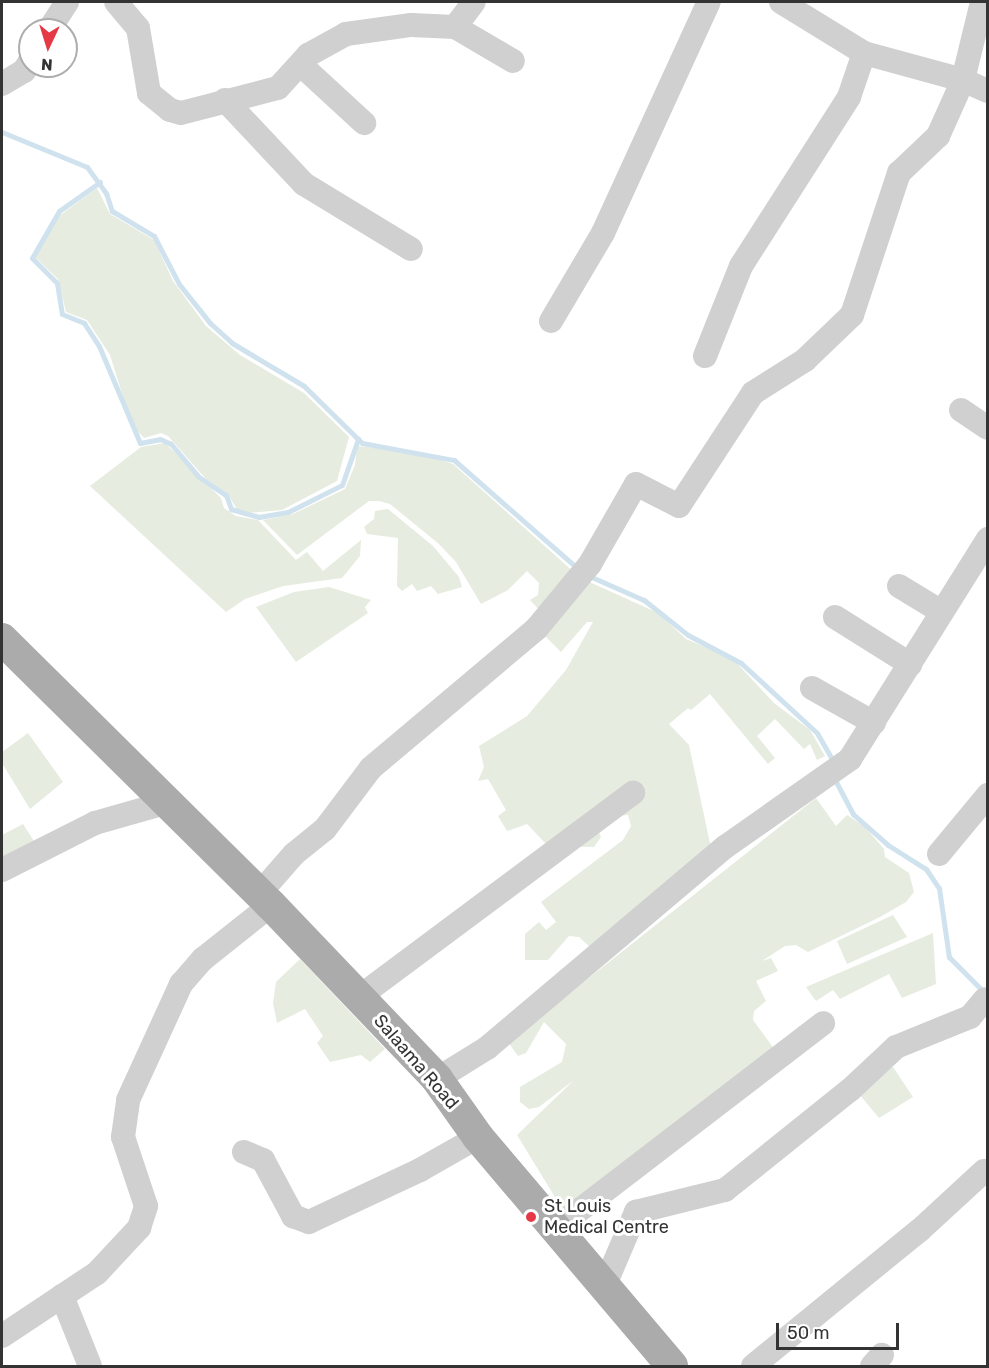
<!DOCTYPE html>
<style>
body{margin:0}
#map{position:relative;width:989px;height:1368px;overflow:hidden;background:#fff;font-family:Rubik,sans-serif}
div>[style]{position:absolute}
.green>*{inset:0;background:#e6ecdf}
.stream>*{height:5px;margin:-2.5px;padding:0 2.5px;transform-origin:2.5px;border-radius:2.5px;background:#cfe2ee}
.minor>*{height:24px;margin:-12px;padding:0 12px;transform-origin:12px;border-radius:12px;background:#d0d0d0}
.major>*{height:32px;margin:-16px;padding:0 16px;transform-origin:16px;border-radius:16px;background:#ababab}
.dots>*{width:16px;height:16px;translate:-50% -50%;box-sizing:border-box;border:3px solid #fff;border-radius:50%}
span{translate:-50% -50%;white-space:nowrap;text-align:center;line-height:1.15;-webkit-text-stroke:6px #fff;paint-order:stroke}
.street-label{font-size:18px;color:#333}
.poi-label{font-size:18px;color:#333}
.left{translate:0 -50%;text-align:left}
.frame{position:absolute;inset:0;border:3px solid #333;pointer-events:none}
.north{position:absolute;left:18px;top:18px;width:60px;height:60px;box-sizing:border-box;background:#fff;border:2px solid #adadad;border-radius:50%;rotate:184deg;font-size:16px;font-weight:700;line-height:24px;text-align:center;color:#333}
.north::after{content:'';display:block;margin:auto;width:21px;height:27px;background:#e63946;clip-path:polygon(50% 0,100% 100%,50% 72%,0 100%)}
.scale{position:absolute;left:776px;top:1323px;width:123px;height:27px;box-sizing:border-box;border:3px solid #333;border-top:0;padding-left:8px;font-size:18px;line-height:21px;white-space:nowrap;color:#333;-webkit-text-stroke:4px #fff;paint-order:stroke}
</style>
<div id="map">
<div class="green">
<i style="clip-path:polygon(97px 188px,110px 214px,154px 240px,173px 281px,206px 326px,240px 355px,304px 393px,349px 437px,337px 481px,282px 510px,247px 513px,237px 509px,227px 493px,206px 479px,168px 436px,161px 433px,144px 438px,132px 425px,110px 355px,87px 320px,66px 312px,58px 279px,35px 257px,59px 216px)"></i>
<i style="clip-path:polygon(165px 443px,221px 498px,224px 508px,236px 516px,258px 520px,296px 560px,307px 552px,323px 571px,361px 540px,360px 556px,342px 578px,283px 586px,245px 599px,226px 612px,90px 486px,141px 447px)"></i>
<i style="clip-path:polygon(357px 446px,416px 452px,453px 464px,576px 574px,540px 611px,530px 600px,538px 595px,539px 583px,527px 571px,508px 590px,481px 604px,456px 562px,439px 544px,390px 504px,379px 501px,369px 501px,297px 555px,263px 520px,293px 514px,345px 489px,355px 465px)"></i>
<i style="clip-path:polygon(388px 509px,433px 546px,459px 577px,462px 587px,438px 594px,431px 586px,417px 591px,412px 584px,402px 591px,397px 586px,398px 538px,367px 534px,364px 527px,374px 519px,375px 511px)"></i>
<i style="clip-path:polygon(585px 580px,658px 613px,686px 639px,732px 658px,774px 703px,810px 730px,825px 756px,817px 760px,810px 744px,804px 749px,775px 719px,757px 736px,775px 758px,768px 764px,710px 694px,691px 710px,688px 708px,669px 724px,689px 745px,711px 848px,592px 949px,579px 937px,569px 936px,548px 960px,525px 960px,525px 934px,539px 922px,546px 930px,556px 922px,541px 902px,623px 840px,631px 826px,628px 815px,612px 816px,597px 827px,601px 837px,594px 847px,548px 846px,527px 824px,507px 831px,498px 816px,506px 810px,488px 779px,478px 781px,484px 767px,479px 746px,527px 716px,566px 670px,593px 622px,587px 622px,561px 652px,541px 632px)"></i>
<i style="clip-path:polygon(329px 587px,371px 600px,365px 607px,368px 613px,296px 662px,256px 607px,294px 592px)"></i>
<i style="clip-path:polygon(28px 733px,63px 782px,30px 809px,2px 763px,2px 752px)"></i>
<i style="clip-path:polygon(816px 798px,836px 826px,847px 815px,864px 826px,884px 849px,885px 857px,909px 873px,914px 892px,906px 902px,880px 917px,808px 952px,796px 945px,785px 946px,762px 961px,771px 958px,778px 971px,756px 981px,766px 1001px,754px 1011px,753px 1020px,775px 1050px,566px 1215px,517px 1135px,574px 1080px,539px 1107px,529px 1109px,520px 1102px,520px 1087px,562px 1062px,566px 1044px,544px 1022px,526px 1053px,518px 1056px,508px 1042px)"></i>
<i style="clip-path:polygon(23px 824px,34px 841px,2px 858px,2px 835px)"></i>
<i style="clip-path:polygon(893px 915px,907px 937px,847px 964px,837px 941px)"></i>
<i style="clip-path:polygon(933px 933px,936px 984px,902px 998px,889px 974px,840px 999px,833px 990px,816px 1001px,806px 987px)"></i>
<i style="clip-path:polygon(300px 959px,385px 1049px,370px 1062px,361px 1055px,330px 1062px,317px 1043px,323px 1036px,305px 1009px,277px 1023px,273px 1003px,276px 982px)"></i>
<i style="clip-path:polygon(893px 1067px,913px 1097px,879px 1118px,854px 1088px)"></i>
</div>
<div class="stream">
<i style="left:2px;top:132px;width:92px;rotate:22.4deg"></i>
<i style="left:87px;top:167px;width:32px;rotate:54deg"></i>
<i style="left:106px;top:193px;width:19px;rotate:72deg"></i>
<i style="left:112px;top:211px;width:49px;rotate:30.8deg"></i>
<i style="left:154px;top:236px;width:54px;rotate:62.5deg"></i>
<i style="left:179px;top:284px;width:50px;rotate:51.5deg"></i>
<i style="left:210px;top:323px;width:30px;rotate:42deg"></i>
<i style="left:232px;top:343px;width:84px;rotate:30.8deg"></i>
<i style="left:304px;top:386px;width:81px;rotate:44.5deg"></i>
<i style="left:362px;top:443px;width:94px;rotate:10.5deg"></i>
<i style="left:454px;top:460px;width:164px;rotate:41.3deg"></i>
<i style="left:100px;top:182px;width:50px;rotate:144.7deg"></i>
<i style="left:59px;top:211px;width:54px;rotate:119.9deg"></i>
<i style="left:32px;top:258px;width:35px;rotate:45deg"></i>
<i style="left:57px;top:283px;width:31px;rotate:81deg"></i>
<i style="left:62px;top:314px;width:24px;rotate:22deg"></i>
<i style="left:84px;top:323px;width:27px;rotate:57deg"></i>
<i style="left:99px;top:346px;width:105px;rotate:67.1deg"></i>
<i style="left:140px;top:443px;width:20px;rotate:-11deg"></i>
<i style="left:160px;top:439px;width:12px;rotate:24deg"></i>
<i style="left:171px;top:444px;width:43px;rotate:49.7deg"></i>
<i style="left:199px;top:477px;width:32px;rotate:34deg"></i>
<i style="left:226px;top:495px;width:15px;rotate:70deg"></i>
<i style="left:231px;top:509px;width:29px;rotate:16deg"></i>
<i style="left:259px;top:517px;width:29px;rotate:-10deg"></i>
<i style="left:288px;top:512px;width:60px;rotate:-26.6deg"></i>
<i style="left:342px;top:485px;width:49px;rotate:-70.8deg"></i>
<i style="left:587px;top:575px;width:62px;rotate:23.7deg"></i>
<i style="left:644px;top:600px;width:56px;rotate:38.5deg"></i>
<i style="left:688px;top:635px;width:60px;rotate:27.8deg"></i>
<i style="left:741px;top:663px;width:103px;rotate:42.6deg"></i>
<i style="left:817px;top:733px;width:34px;rotate:60deg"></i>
<i style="left:834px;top:778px;width:41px;rotate:62.2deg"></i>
<i style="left:853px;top:814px;width:47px;rotate:41.5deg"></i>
<i style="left:888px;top:845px;width:45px;rotate:32.3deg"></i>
<i style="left:926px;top:869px;width:23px;rotate:56deg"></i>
<i style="left:939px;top:888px;width:70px;rotate:81.8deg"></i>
<i style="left:949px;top:957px;width:49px;rotate:45deg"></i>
</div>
<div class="minor">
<i style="left:116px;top:2px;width:34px;rotate:50deg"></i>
<i style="left:138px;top:28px;width:66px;rotate:80.4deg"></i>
<i style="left:149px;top:93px;width:27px;rotate:39deg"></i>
<i style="left:170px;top:110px;width:11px;rotate:15deg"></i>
<i style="left:181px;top:113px;width:100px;rotate:-14.5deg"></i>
<i style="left:278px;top:88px;width:45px;rotate:-47.7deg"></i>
<i style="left:308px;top:55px;width:43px;rotate:-28.9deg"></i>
<i style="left:346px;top:34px;width:66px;rotate:-7.9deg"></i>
<i style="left:411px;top:25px;width:44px;rotate:2.6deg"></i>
<i style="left:455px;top:27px;width:31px;rotate:-53deg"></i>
<i style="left:781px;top:2px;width:97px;rotate:31.6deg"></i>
<i style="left:864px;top:53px;width:103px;rotate:15.3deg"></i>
<i style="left:963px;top:80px;width:27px;rotate:24deg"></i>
<i style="left:455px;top:27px;width:67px;rotate:30.4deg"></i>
<i style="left:49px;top:30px;width:33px;rotate:-57deg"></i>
<i style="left:301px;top:65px;width:86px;rotate:42.6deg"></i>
<i style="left:2px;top:84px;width:26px;rotate:-31deg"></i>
<i style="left:24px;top:71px;width:12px;rotate:-59deg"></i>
<i style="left:225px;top:100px;width:115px;rotate:46.8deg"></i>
<i style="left:304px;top:184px;width:125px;rotate:31.3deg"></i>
<i style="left:551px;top:321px;width:102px;rotate:-59.4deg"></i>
<i style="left:603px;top:233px;width:254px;rotate:-65.4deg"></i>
<i style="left:705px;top:356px;width:97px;rotate:-68.2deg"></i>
<i style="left:741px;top:266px;width:201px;rotate:-57.4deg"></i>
<i style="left:849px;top:97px;width:46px;rotate:-71.2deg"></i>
<i style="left:961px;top:410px;width:32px;rotate:34deg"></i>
<i style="left:899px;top:586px;width:50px;rotate:31.2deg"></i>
<i style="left:835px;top:617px;width:89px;rotate:32.1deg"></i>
<i style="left:812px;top:688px;width:71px;rotate:29.4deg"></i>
<i style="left:939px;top:854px;width:77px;rotate:-50.3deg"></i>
<i style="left:2px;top:870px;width:104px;rotate:-26.8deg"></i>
<i style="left:95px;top:823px;width:73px;rotate:-15.9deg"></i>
<i style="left:259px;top:894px;width:53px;rotate:-48.8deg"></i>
<i style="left:294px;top:854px;width:40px;rotate:-39deg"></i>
<i style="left:325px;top:829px;width:76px;rotate:-53deg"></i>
<i style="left:371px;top:768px;width:217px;rotate:-40.1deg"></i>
<i style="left:537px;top:628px;width:83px;rotate:-50.4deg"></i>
<i style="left:590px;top:564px;width:92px;rotate:-60.1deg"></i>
<i style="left:636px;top:484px;width:48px;rotate:27.1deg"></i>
<i style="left:679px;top:506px;width:135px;rotate:-56.8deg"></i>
<i style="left:753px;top:393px;width:62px;rotate:-32.4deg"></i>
<i style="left:805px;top:360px;width:65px;rotate:-43.8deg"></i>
<i style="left:852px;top:315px;width:150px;rotate:-71.7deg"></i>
<i style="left:899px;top:173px;width:54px;rotate:-43.5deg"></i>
<i style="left:938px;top:136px;width:61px;rotate:-65.9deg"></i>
<i style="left:963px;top:80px;width:80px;rotate:-76.3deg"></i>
<i style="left:359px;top:997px;width:342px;rotate:-36.7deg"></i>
<i style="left:437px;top:1079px;width:59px;rotate:-31.8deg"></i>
<i style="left:487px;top:1048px;width:312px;rotate:-40.2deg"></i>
<i style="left:725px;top:847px;width:153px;rotate:-35.1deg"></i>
<i style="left:850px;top:759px;width:260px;rotate:-57.9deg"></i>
<i style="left:244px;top:1152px;width:21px;rotate:23deg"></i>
<i style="left:263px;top:1160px;width:64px;rotate:61.8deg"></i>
<i style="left:293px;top:1216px;width:17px;rotate:21deg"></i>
<i style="left:309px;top:1222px;width:123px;rotate:-25.1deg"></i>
<i style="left:420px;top:1170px;width:67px;rotate:-29.6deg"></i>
<i style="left:555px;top:1229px;width:338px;rotate:-37.5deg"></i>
<i style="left:604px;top:1287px;width:82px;rotate:-66.9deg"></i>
<i style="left:636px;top:1212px;width:92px;rotate:-13.9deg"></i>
<i style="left:725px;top:1190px;width:160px;rotate:-38.7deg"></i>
<i style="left:850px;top:1090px;width:63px;rotate:-43.1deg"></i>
<i style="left:896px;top:1047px;width:80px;rotate:-22.1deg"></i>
<i style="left:970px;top:1017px;width:23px;rotate:-50deg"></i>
<i style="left:62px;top:1296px;width:75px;rotate:68.2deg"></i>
<i style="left:2px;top:1336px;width:114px;rotate:-33.6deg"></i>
<i style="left:97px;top:1273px;width:62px;rotate:-47deg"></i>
<i style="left:139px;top:1228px;width:23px;rotate:-72deg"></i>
<i style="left:146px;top:1206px;width:73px;rotate:-108.4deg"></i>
<i style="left:123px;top:1137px;width:37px;rotate:-82deg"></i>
<i style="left:128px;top:1100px;width:128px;rotate:-65.4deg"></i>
<i style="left:181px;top:984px;width:33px;rotate:-49deg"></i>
<i style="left:203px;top:959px;width:87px;rotate:-38.5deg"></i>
<i style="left:753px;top:1366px;width:215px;rotate:-39.2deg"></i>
<i style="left:920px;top:1230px;width:87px;rotate:-42.7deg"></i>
<i style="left:872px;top:1366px;width:15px;rotate:-48deg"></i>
</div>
<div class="major">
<i style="left:2px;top:639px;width:378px;rotate:44.7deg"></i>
<i style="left:271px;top:905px;width:240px;rotate:46.3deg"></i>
<i style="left:437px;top:1079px;width:71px;rotate:54.7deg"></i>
<i style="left:478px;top:1137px;width:300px;rotate:49.7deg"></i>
</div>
<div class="dots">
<i style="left:531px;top:1217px;background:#e63946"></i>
</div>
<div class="street-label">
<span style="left:416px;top:1062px;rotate:49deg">Salaama Road</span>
</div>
<div class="poi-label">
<span class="left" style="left:544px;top:1217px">St Louis<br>Medical Centre</span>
</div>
<div class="frame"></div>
<div class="north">N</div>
<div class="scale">50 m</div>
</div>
